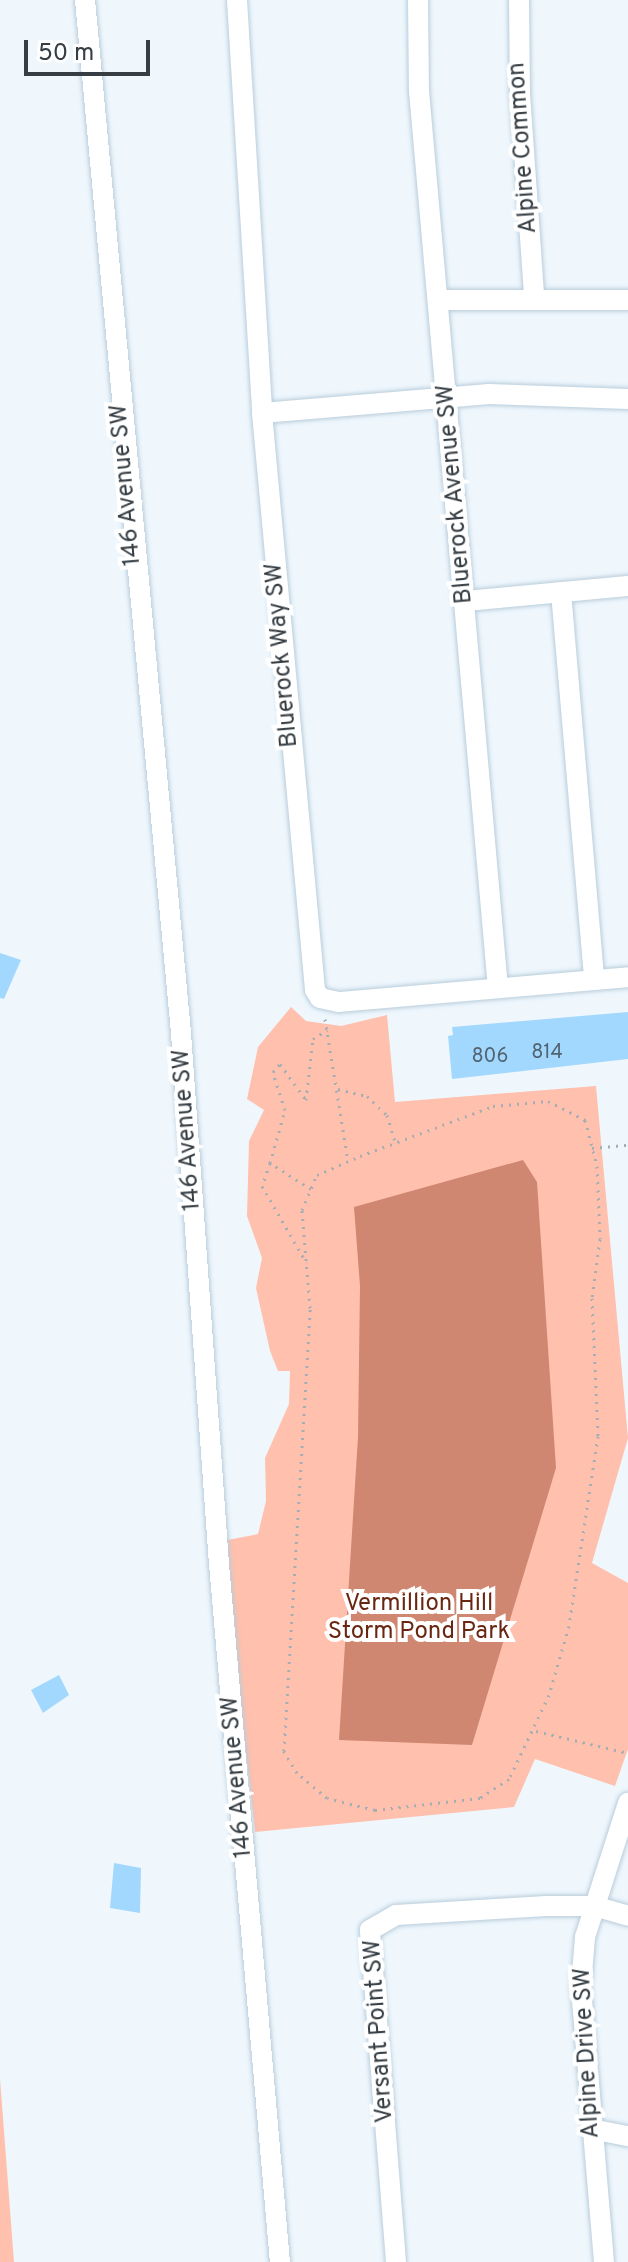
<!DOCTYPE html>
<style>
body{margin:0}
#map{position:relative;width:628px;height:2262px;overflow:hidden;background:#eff7fd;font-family:Overpass,sans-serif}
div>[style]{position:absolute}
.green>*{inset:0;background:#ffc0ad}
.water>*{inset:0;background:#cf8771}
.building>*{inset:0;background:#a3d8fe}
.path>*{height:3px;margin-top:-1.5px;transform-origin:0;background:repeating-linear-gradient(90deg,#a6aeb4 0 2px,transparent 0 8px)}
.roads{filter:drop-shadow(0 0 2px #b9cddb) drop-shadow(0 0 2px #b9cddb)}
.minor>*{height:20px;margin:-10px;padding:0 10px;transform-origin:10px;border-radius:10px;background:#fff}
span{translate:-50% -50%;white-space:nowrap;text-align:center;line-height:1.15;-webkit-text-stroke:8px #fff;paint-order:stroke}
.number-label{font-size:20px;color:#516472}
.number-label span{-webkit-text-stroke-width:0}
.street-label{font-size:24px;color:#363e44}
.park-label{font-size:24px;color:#692712}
.scale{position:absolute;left:24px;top:40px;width:126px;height:36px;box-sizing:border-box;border:4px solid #363e44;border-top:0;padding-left:10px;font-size:24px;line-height:28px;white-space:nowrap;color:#363e44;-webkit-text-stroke:6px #fff;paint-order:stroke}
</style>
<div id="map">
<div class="green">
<i style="clip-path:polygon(291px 1007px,306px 1021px,341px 1026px,387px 1015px,395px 1102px,596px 1086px,628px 1438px,592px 1563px,628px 1583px,628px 1749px,615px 1786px,535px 1759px,514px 1807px,255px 1832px,222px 1541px,258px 1534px,266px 1501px,265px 1458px,289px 1404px,290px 1371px,278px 1371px,270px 1351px,256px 1288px,262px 1258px,247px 1216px,249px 1141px,264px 1110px,247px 1099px,258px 1047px)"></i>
<i style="clip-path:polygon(0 2079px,14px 2262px,0 2262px)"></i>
</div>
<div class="water">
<i style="clip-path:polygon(523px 1160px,537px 1182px,556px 1468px,472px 1745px,339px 1740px,358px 1437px,360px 1286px,354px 1207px)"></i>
</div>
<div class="building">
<i style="clip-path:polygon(0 953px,21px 960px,4px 999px,0 998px)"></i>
<i style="clip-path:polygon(628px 1012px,628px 1059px,452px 1079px,448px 1036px,453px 1035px,452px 1027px)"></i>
<i style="clip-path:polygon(59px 1675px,69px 1695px,43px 1713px,31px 1690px)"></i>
<i style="clip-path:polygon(114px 1863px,141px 1868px,140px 1913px,110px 1908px)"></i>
</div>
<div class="path">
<i style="left:325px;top:1019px;width:144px;rotate:80.8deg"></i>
<i style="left:338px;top:1089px;width:30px;rotate:14deg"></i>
<i style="left:367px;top:1096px;width:28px;rotate:44deg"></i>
<i style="left:387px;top:1115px;width:30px;rotate:73deg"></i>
<i style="left:548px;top:1101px;width:42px;rotate:27.2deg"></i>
<i style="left:585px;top:1120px;width:48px;rotate:75.4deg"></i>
<i style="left:597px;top:1166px;width:73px;rotate:87.6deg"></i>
<i style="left:600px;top:1239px;width:60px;rotate:97.7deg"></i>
<i style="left:592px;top:1298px;width:138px;rotate:87.5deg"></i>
<i style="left:598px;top:1436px;width:192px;rotate:98.7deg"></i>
<i style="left:569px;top:1626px;width:72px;rotate:106.2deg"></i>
<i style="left:549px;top:1695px;width:93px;rotate:115.5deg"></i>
<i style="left:509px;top:1779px;width:35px;rotate:147deg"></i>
<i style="left:480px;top:1798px;width:106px;rotate:173.5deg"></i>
<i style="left:375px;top:1810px;width:49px;rotate:-166deg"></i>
<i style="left:327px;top:1798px;width:39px;rotate:-140deg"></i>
<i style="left:297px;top:1773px;width:26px;rotate:-121deg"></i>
<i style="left:284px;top:1751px;width:444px;rotate:-86.6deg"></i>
<i style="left:310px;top:1308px;width:98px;rotate:-94.7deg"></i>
<i style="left:302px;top:1210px;width:38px;rotate:-67deg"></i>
<i style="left:317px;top:1175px;width:47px;rotate:-23.8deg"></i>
<i style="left:360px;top:1156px;width:142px;rotate:-20.6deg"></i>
<i style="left:493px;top:1106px;width:55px;rotate:-5.2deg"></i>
<i style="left:592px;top:1148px;width:36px;rotate:-5deg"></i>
<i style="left:270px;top:1163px;width:24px;rotate:109deg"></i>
<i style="left:262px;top:1186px;width:88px;rotate:59.9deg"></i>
<i style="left:311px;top:1189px;width:49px;rotate:-147.6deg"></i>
<i style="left:270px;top:1163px;width:55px;rotate:-74.2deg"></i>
<i style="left:285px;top:1110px;width:40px;rotate:-108deg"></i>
<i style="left:273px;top:1072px;width:11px;rotate:-49deg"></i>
<i style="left:280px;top:1064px;width:44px;rotate:54.2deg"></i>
<i style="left:306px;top:1100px;width:61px;rotate:-83.5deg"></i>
<i style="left:313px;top:1039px;width:17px;rotate:-33deg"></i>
<i style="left:536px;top:1731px;width:95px;rotate:13.4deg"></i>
</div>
<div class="roads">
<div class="minor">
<i style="left:85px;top:0;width:1037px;rotate:84.69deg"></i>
<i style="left:181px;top:1033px;width:532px;rotate:85.91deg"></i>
<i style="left:219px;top:1564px;width:701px;rotate:85.01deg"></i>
<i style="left:237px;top:0;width:414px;rotate:86.5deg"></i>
<i style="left:262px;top:413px;width:579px;rotate:84.75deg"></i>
<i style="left:315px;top:990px;width:9px;rotate:58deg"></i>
<i style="left:320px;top:998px;width:19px;rotate:12deg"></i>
<i style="left:339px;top:1002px;width:290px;rotate:-4.9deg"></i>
<i style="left:418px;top:0;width:91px;rotate:89.4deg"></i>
<i style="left:419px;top:91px;width:900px;rotate:84.97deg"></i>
<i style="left:519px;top:0;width:94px;rotate:89.4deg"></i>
<i style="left:520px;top:94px;width:202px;rotate:86deg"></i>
<i style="left:439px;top:300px;width:189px"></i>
<i style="left:262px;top:413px;width:228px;rotate:-4.8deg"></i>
<i style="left:489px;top:394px;width:139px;rotate:2.1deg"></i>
<i style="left:561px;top:592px;width:389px;rotate:85.1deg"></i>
<i style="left:465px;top:601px;width:164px;rotate:-5.3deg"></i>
<i style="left:591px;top:2129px;width:38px;rotate:11deg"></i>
<i style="left:396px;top:2262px;width:333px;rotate:-94.5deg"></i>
<i style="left:370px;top:1930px;width:30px;rotate:-30deg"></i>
<i style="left:396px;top:1915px;width:150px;rotate:-3.4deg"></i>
<i style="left:546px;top:1906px;width:48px"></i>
<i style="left:594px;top:1906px;width:35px;rotate:16deg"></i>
<i style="left:604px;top:2262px;width:277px;rotate:-94.8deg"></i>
<i style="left:581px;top:1986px;width:49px;rotate:-85.3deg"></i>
<i style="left:585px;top:1937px;width:141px;rotate:-72.2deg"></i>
</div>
</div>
<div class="number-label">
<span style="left:547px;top:1053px">814</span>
<span style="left:490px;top:1057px">806</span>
</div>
<div class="street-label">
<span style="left:524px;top:148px;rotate:-94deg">Alpine Common</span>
<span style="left:127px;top:485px;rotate:-95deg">146 Avenue SW</span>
<span style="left:456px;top:494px;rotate:-95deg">Bluerock Avenue SW</span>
<span style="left:283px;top:655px;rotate:-95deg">Bluerock Way SW</span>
<span style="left:188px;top:1130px;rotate:-94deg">146 Avenue SW</span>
<span style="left:238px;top:1777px;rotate:-95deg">146 Avenue SW</span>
<span style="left:380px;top:2031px;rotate:-94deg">Versant Point SW</span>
<span style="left:588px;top:2053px;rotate:-93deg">Alpine Drive SW</span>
</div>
<div class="park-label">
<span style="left:419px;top:1619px">Vermillion Hill<br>Storm Pond Park</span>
</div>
<div class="scale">50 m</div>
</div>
